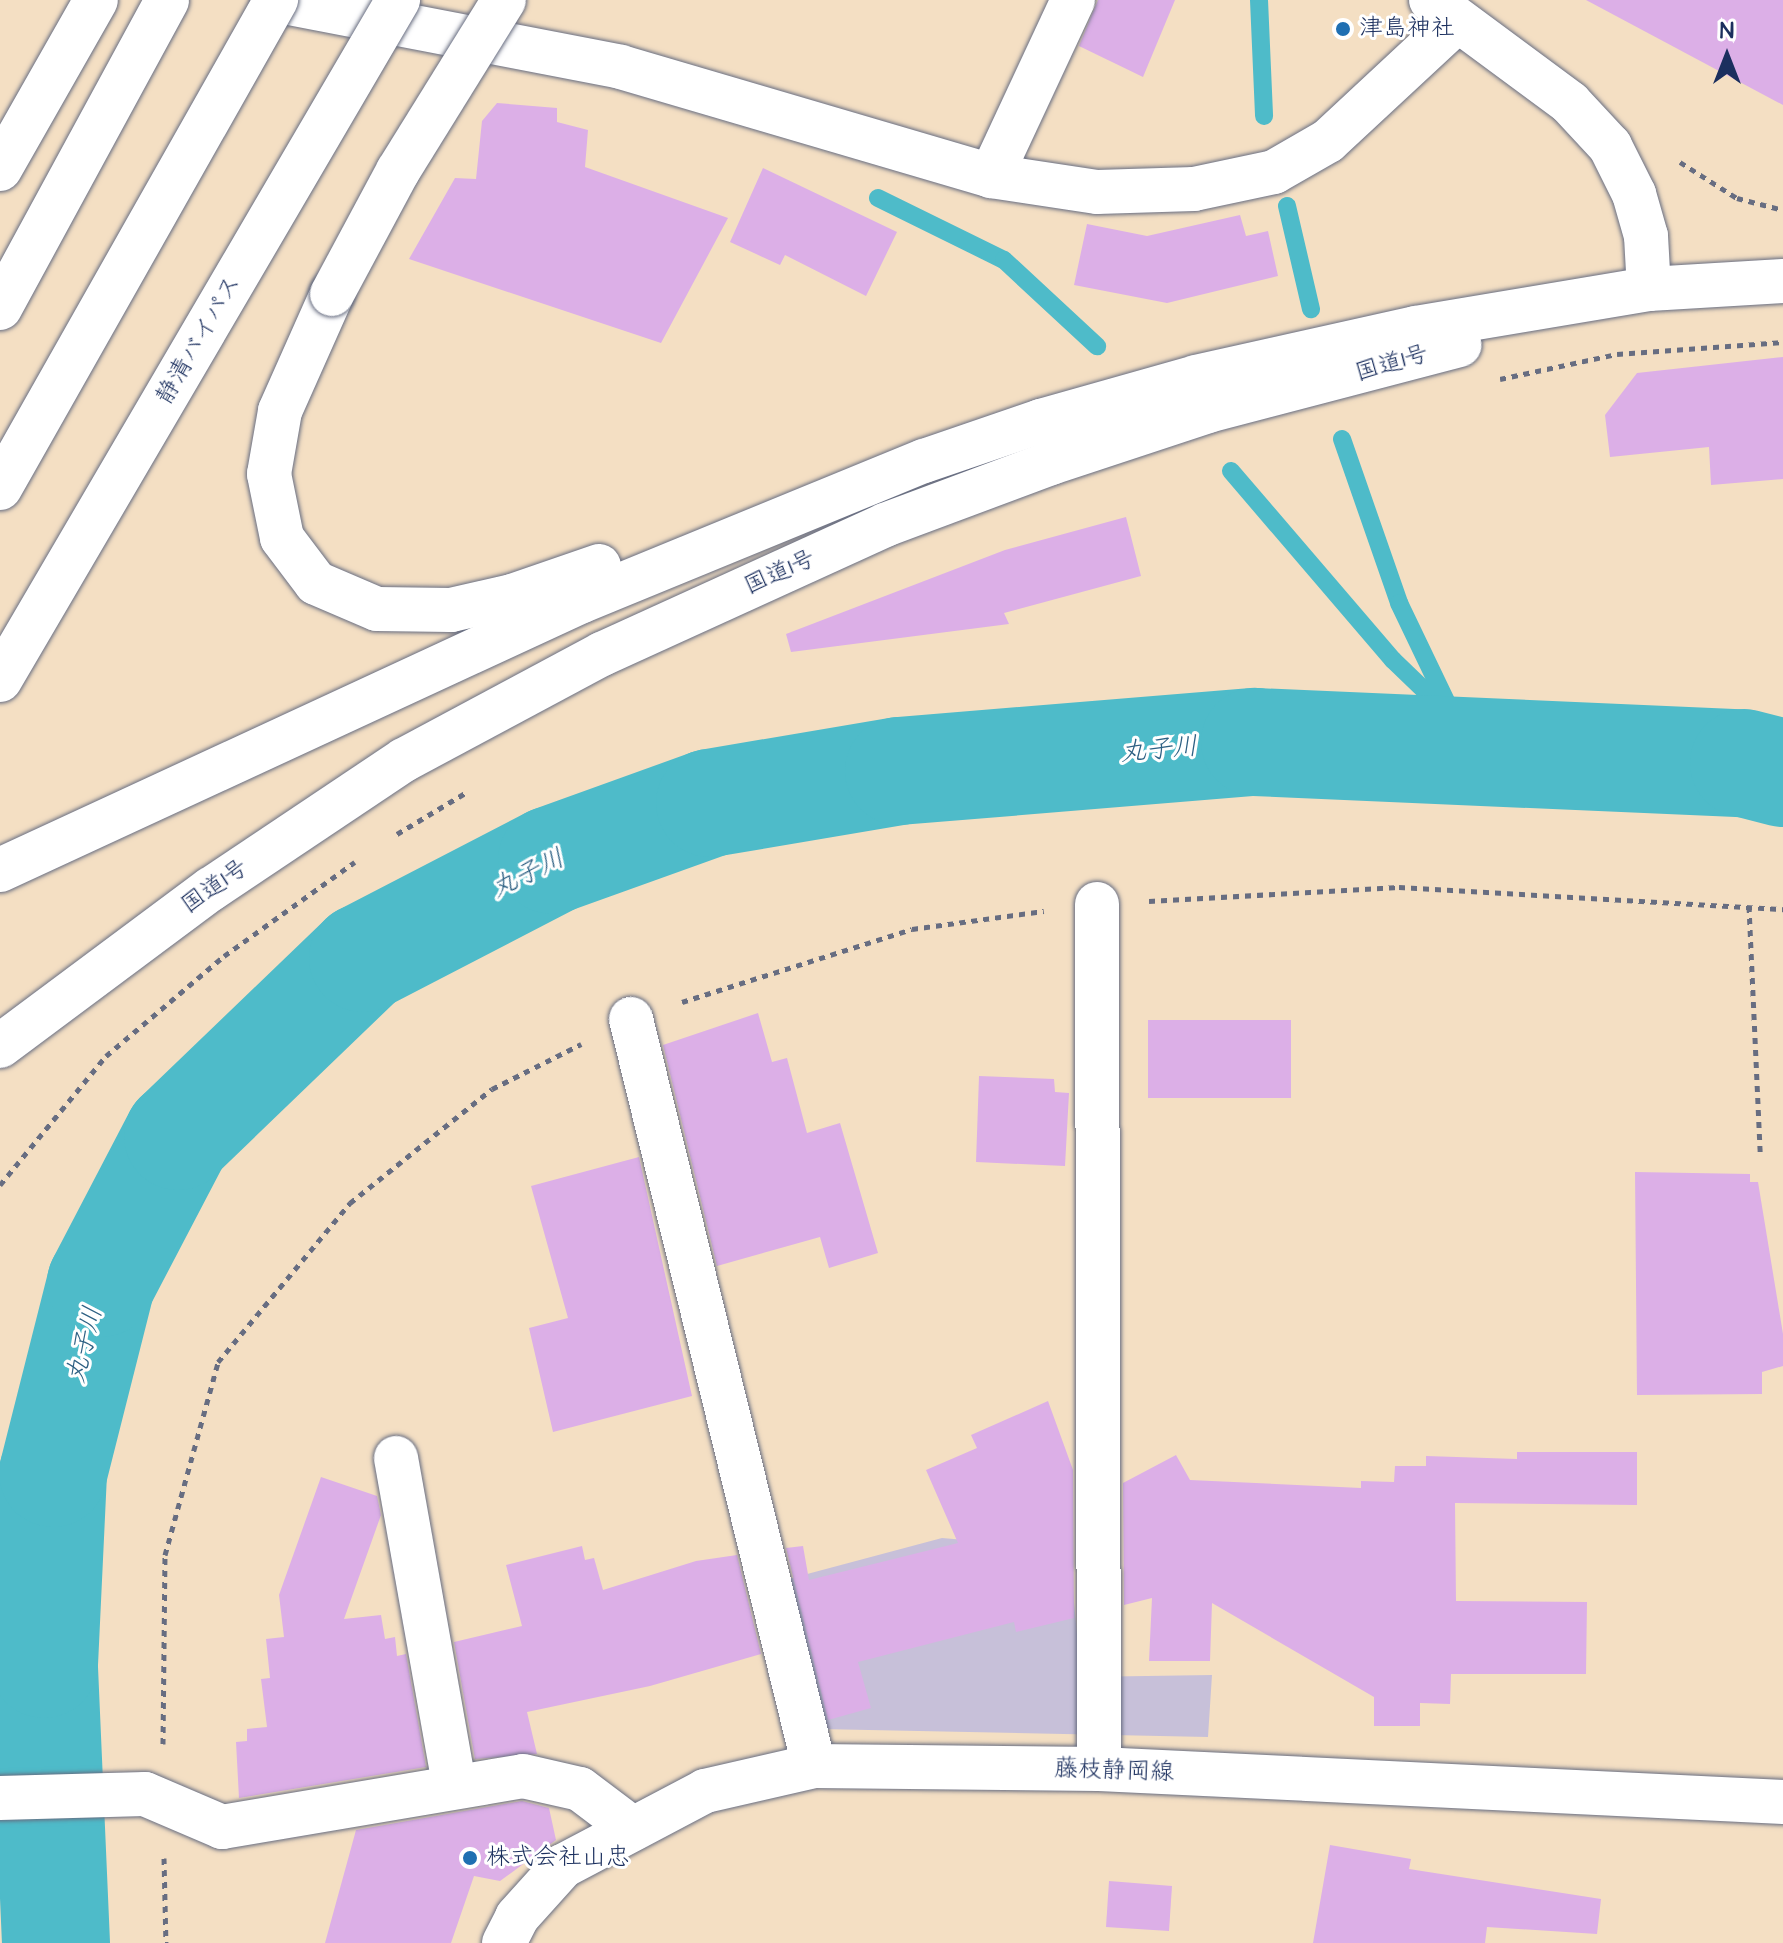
<!DOCTYPE html>
<meta charset="utf-8">
<style>
body{margin:0}
#map{position:relative;width:1783px;height:1943px;overflow:hidden;background:#f4dfc3;font-family:"Architects Daughter","Klee One",sans-serif}
div>[style]{position:absolute}
.industrial>*{inset:0;background:#c7c0d9}
.stream>*{height:18px;margin:-9px;padding:0 9px;transform-origin:9px;border-radius:9px;background:#4ebbc9}
.river>*{height:108px;margin:-54px;padding:0 54px;transform-origin:54px;border-radius:54px;background:#4ebbc9}
.building>*{inset:0;background:#dcafe7}
.path>*{height:5px;margin-top:-2.5px;transform-origin:0;background:repeating-linear-gradient(90deg,#676d81 0 6px,transparent 0 12px)}
.roads{filter:drop-shadow(0 0 2px #676d81) drop-shadow(0 0 2px #676d81)}
.minor>*{height:44px;margin:-22px;padding:0 22px;transform-origin:22px;border-radius:22px;background:#fff}
.major>*{height:44px;margin:-22px;padding:0 22px;transform-origin:22px;border-radius:22px;background:#fff}
.highway>*{height:44px;margin:-22px;padding:0 22px;transform-origin:22px;border-radius:22px;background:#fff}
.bridges{filter:drop-shadow(0 0 2px #676d81) drop-shadow(0 0 2px #676d81)}
.highway-bridge>*{height:44px;margin:-22px;padding:0 22px;transform-origin:22px;border-radius:22px;background:#fff}
.dots>*{width:22px;height:22px;translate:-50% -50%;box-sizing:border-box;border:4px solid #fff;border-radius:50%}
span{translate:-50% -50%;white-space:nowrap;text-align:center;line-height:1.15;-webkit-text-stroke:6px #fff;paint-order:stroke}
.poi-label{font-size:24px;color:#1b2f5e}
.left{translate:0 -50%;text-align:left}
.street-label{font-size:24px;color:#1b2f5e}
.water-label{font-size:26px;color:#2d6083;font-style:italic}
.north{position:absolute;left:1687px;top:16px;width:80px;height:80px;-webkit-text-stroke:6px #fff;paint-order:stroke;rotate:0deg;font-size:22px;font-weight:700;line-height:32px;text-align:center;color:#1b2f5e}
.north::after{content:'';display:block;margin:auto;width:28px;height:36px;background:#1b2f5e;clip-path:polygon(50% 0,100% 100%,50% 72%,0 100%)}
</style>
<div id="map">
<div class="industrial">
<i style="clip-path:polygon(942px 1538px,1069px 1549px,1081px 1677px,1212px 1675px,1208px 1737px,819px 1729px,781px 1581px)"></i>
</div>
<div class="stream">
<i style="left:1259px;top:0;width:116px;rotate:87.5deg"></i>
<i style="left:878px;top:198px;width:140px;rotate:26.2deg"></i>
<i style="left:1004px;top:260px;width:127px;rotate:42.8deg"></i>
<i style="left:1287px;top:206px;width:106px;rotate:76.9deg"></i>
<i style="left:1342px;top:439px;width:174px;rotate:70.8deg"></i>
<i style="left:1399px;top:603px;width:130px;rotate:64.4deg"></i>
<i style="left:1455px;top:720px;width:49px;rotate:35.9deg"></i>
<i style="left:1231px;top:471px;width:249px;rotate:49.4deg"></i>
<i style="left:1393px;top:660px;width:72px;rotate:43.9deg"></i>
</div>
<div class="river">
<i style="left:56px;top:1943px;width:279px;rotate:-92.5deg"></i>
<i style="left:44px;top:1664px;width:191px;rotate:-87.3deg"></i>
<i style="left:53px;top:1473px;width:196px;rotate:-75.8deg"></i>
<i style="left:101px;top:1283px;width:166px;rotate:-62.4deg"></i>
<i style="left:178px;top:1136px;width:257px;rotate:-43.9deg"></i>
<i style="left:363px;top:958px;width:213px;rotate:-27.4deg"></i>
<i style="left:552px;top:860px;width:168px;rotate:-19.8deg"></i>
<i style="left:710px;top:803px;width:192px;rotate:-9.6deg"></i>
<i style="left:899px;top:771px;width:357px;rotate:-4.7deg"></i>
<i style="left:1255px;top:742px;width:489px;rotate:2.5deg"></i>
<i style="left:1744px;top:763px;width:40px;rotate:14.4deg"></i>
</div>
<div class="building">
<i style="clip-path:polygon(1098px 0,1175px 0,1143px 77px,1079px 46px)"></i>
<i style="clip-path:polygon(1586px 0,1783px 0,1783px 105px)"></i>
<i style="clip-path:polygon(497px 103px,557px 108px,557px 122px,588px 130px,585px 167px,728px 218px,661px 343px,409px 259px,455px 178px,476px 179px,482px 121px)"></i>
<i style="clip-path:polygon(763px 168px,897px 232px,866px 296px,785px 255px,780px 265px,730px 242px)"></i>
<i style="clip-path:polygon(1240px 215px,1246px 236px,1268px 231px,1278px 276px,1167px 303px,1074px 285px,1087px 224px,1147px 236px)"></i>
<i style="clip-path:polygon(1783px 357px,1783px 479px,1711px 485px,1709px 447px,1610px 457px,1605px 415px,1637px 373px)"></i>
<i style="clip-path:polygon(1126px 517px,1141px 576px,1004px 613px,1009px 624px,791px 652px,786px 634px,1005px 550px)"></i>
<i style="clip-path:polygon(758px 1013px,772px 1062px,787px 1058px,807px 1133px,840px 1123px,878px 1253px,829px 1268px,820px 1237px,717px 1266px,663px 1045px)"></i>
<i style="clip-path:polygon(1148px 1020px,1291px 1020px,1291px 1098px,1148px 1098px)"></i>
<i style="clip-path:polygon(979px 1076px,1054px 1079px,1055px 1092px,1069px 1093px,1065px 1166px,976px 1162px)"></i>
<i style="clip-path:polygon(639px 1157px,692px 1396px,553px 1432px,529px 1328px,568px 1318px,531px 1186px)"></i>
<i style="clip-path:polygon(1635px 1172px,1750px 1174px,1750px 1182px,1758px 1182px,1783px 1334px,1783px 1366px,1762px 1372px,1762px 1394px,1637px 1395px)"></i>
<i style="clip-path:polygon(1048px 1401px,1073px 1470px,1074px 1618px,1016px 1632px,1014px 1622px,858px 1662px,871px 1708px,828px 1720px,786px 1548px,803px 1546px,809px 1580px,958px 1543px,926px 1470px,977px 1448px,971px 1435px)"></i>
<i style="clip-path:polygon(1517px 1452px,1637px 1452px,1637px 1505px,1455px 1503px,1456px 1601px,1587px 1602px,1586px 1674px,1451px 1674px,1450px 1704px,1420px 1703px,1420px 1726px,1374px 1726px,1374px 1697px,1212px 1603px,1210px 1661px,1149px 1661px,1152px 1598px,1124px 1605px,1123px 1483px,1176px 1455px,1190px 1480px,1361px 1488px,1361px 1481px,1394px 1482px,1395px 1466px,1426px 1466px,1426px 1456px,1517px 1459px)"></i>
<i style="clip-path:polygon(321px 1477px,377px 1496px,381px 1515px,344px 1619px,381px 1615px,385px 1639px,395px 1637px,397px 1656px,406px 1654px,426px 1767px,239px 1798px,236px 1742px,247px 1741px,247px 1729px,267px 1727px,261px 1679px,270px 1678px,266px 1639px,284px 1637px,279px 1595px)"></i>
<i style="clip-path:polygon(582px 1546px,585px 1560px,594px 1558px,603px 1590px,696px 1561px,737px 1555px,761px 1654px,650px 1686px,527px 1712px,537px 1754px,475px 1759px,454px 1642px,522px 1626px,506px 1565px)"></i>
<i style="clip-path:polygon(522px 1801px,549px 1808px,556px 1840px,500px 1881px,474px 1876px,451px 1943px,325px 1943px,356px 1830px)"></i>
<i style="clip-path:polygon(1330px 1845px,1411px 1859px,1409px 1869px,1601px 1899px,1597px 1934px,1487px 1927px,1485px 1943px,1313px 1943px)"></i>
<i style="clip-path:polygon(1109px 1881px,1172px 1886px,1169px 1931px,1106px 1927px)"></i>
</div>
<div class="path">
<i style="left:1680px;top:162px;width:67px;rotate:32.3deg"></i>
<i style="left:1737px;top:198px;width:48px;rotate:14.6deg"></i>
<i style="left:1500px;top:379px;width:120px;rotate:-12.1deg"></i>
<i style="left:1617px;top:354px;width:166px;rotate:-4.1deg"></i>
<i style="left:397px;top:834px;width:82px;rotate:-31deg"></i>
<i style="left:1149px;top:901px;width:250px;rotate:-3.2deg"></i>
<i style="left:1399px;top:887px;width:385px;rotate:3.3deg"></i>
<i style="left:1749px;top:906px;width:246px;rotate:87.4deg"></i>
<i style="left:682px;top:1002px;width:241px;rotate:-17.6deg"></i>
<i style="left:912px;top:929px;width:133px;rotate:-7.8deg"></i>
<i style="left:0;top:1185px;width:167px;rotate:-50.6deg"></i>
<i style="left:106px;top:1056px;width:155px;rotate:-40.3deg"></i>
<i style="left:224px;top:956px;width:161px;rotate:-35.7deg"></i>
<i style="left:163px;top:1744px;width:189px;rotate:-89.4deg"></i>
<i style="left:165px;top:1555px;width:200px;rotate:-74.6deg"></i>
<i style="left:218px;top:1362px;width:207px;rotate:-50.3deg"></i>
<i style="left:350px;top:1203px;width:182px;rotate:-38.8deg"></i>
<i style="left:492px;top:1089px;width:100px;rotate:-26.8deg"></i>
<i style="left:164px;top:1858px;width:85px;rotate:88.7deg"></i>
</div>
<div class="roads">
<div class="minor">
<i style="left:274px;top:0;width:353px;rotate:10.9deg"></i>
<i style="left:621px;top:67px;width:386px;rotate:16.4deg"></i>
<i style="left:991px;top:176px;width:107px;rotate:8.6deg"></i>
<i style="left:1097px;top:192px;width:97px;rotate:-1.8deg"></i>
<i style="left:1194px;top:189px;width:82px;rotate:-12deg"></i>
<i style="left:1274px;top:172px;width:62px;rotate:-29.9deg"></i>
<i style="left:1328px;top:141px;width:176px;rotate:-42.9deg"></i>
<i style="left:1431px;top:0;width:173px;rotate:36.5deg"></i>
<i style="left:1570px;top:103px;width:59px;rotate:47.1deg"></i>
<i style="left:1610px;top:146px;width:54px;rotate:63.4deg"></i>
<i style="left:1634px;top:194px;width:44px;rotate:74.1deg"></i>
<i style="left:1646px;top:236px;width:53px;rotate:86.8deg"></i>
<i style="left:0;top:169px;width:194px;rotate:-60.4deg"></i>
<i style="left:991px;top:176px;width:194px;rotate:-65deg"></i>
<i style="left:1097px;top:904px;width:865px;rotate:89.87deg"></i>
<i style="left:631px;top:1019px;width:769px;rotate:76.23deg"></i>
<i style="left:396px;top:1458px;width:331px;rotate:79.9deg"></i>
<i style="left:0;top:1798px;width:145px;rotate:-1.6deg"></i>
<i style="left:145px;top:1794px;width:84px;rotate:23.2deg"></i>
<i style="left:222px;top:1827px;width:305px;rotate:-9.6deg"></i>
<i style="left:523px;top:1776px;width:58px;rotate:12.8deg"></i>
<i style="left:580px;top:1789px;width:66px;rotate:37deg"></i>
</div>
<div class="major">
<i style="left:504px;top:1943px;width:29px;rotate:-63deg"></i>
<i style="left:517px;top:1917px;width:69px;rotate:-48deg"></i>
<i style="left:563px;top:1866px;width:161px;rotate:-27.8deg"></i>
<i style="left:705px;top:1791px;width:112px;rotate:-12.9deg"></i>
<i style="left:814px;top:1766px;width:285px;rotate:0.6deg"></i>
<i style="left:1099px;top:1769px;width:685px;rotate:2.76deg"></i>
</div>
<div class="highway">
<i style="left:332px;top:294px;width:128px;rotate:114deg"></i>
<i style="left:280px;top:411px;width:64px;rotate:99.9deg"></i>
<i style="left:269px;top:474px;width:65px;rotate:78.5deg"></i>
<i style="left:282px;top:538px;width:56px;rotate:52.9deg"></i>
<i style="left:316px;top:583px;width:66px;rotate:23.1deg"></i>
<i style="left:377px;top:609px;width:74px;rotate:0.8deg"></i>
<i style="left:451px;top:610px;width:63px;rotate:-12.9deg"></i>
<i style="left:512px;top:596px;width:92px;rotate:-19deg"></i>
<i style="left:0;top:308px;width:350px;rotate:-61.5deg"></i>
<i style="left:0;top:870px;width:641px;rotate:-24.81deg"></i>
<i style="left:582px;top:601px;width:370px;rotate:-22.3deg"></i>
<i style="left:924px;top:461px;width:124px;rotate:-18.9deg"></i>
<i style="left:1041px;top:421px;width:161px;rotate:-15.8deg"></i>
<i style="left:1196px;top:377px;width:225px;rotate:-12.6deg"></i>
<i style="left:1416px;top:328px;width:236px;rotate:-9.5deg"></i>
<i style="left:1649px;top:289px;width:134px;rotate:-3.4deg"></i>
<i style="left:0;top:1046px;width:263px;rotate:-36.7deg"></i>
<i style="left:211px;top:889px;width:232px;rotate:-33.8deg"></i>
<i style="left:404px;top:760px;width:225px;rotate:-28.2deg"></i>
<i style="left:602px;top:654px;width:311px;rotate:-24.5deg"></i>
<i style="left:885px;top:525px;width:177px;rotate:-20.5deg"></i>
<i style="left:1051px;top:463px;width:165px;rotate:-18.3deg"></i>
<i style="left:1208px;top:411px;width:260px;rotate:-14.7deg"></i>
</div>
</div>
<div class="bridges">
<div class="highway-bridge">
<i style="left:332px;top:294px;width:140px;rotate:-61.8deg"></i>
<i style="left:398px;top:171px;width:201px;rotate:-58.2deg"></i>
<i style="left:0;top:488px;width:561px;rotate:-60.51deg"></i>
<i style="left:0;top:680px;width:788px;rotate:-59.66deg"></i>
</div>
</div>
<div class="dots">
<i style="left:1343px;top:29px;background:#1f6fb2"></i>
<i style="left:470px;top:1858px;background:#1f6fb2"></i>
</div>
<div class="poi-label">
<span class="left" style="left:1359px;top:29px">津島神社</span>
<span class="left" style="left:486px;top:1858px">株式会社山忠</span>
</div>
<div class="street-label">
<span style="left:199px;top:340px;rotate:-60deg">静清バイパス</span>
<span style="left:1392px;top:364px;rotate:-16deg">国道1号</span>
<span style="left:780px;top:573px;rotate:-24deg">国道1号</span>
<span style="left:215px;top:887px;rotate:-35deg">国道1号</span>
<span style="left:1114px;top:1771px;rotate:2deg">藤枝静岡線</span>
</div>
<div class="water-label">
<span style="left:1159px;top:750px;rotate:-5deg">丸子川</span>
<span style="left:528px;top:874px;rotate:-26deg">丸子川</span>
<span style="left:85px;top:1345px;rotate:-76deg">丸子川</span>
</div>
<div class="north">N</div>
</div>
